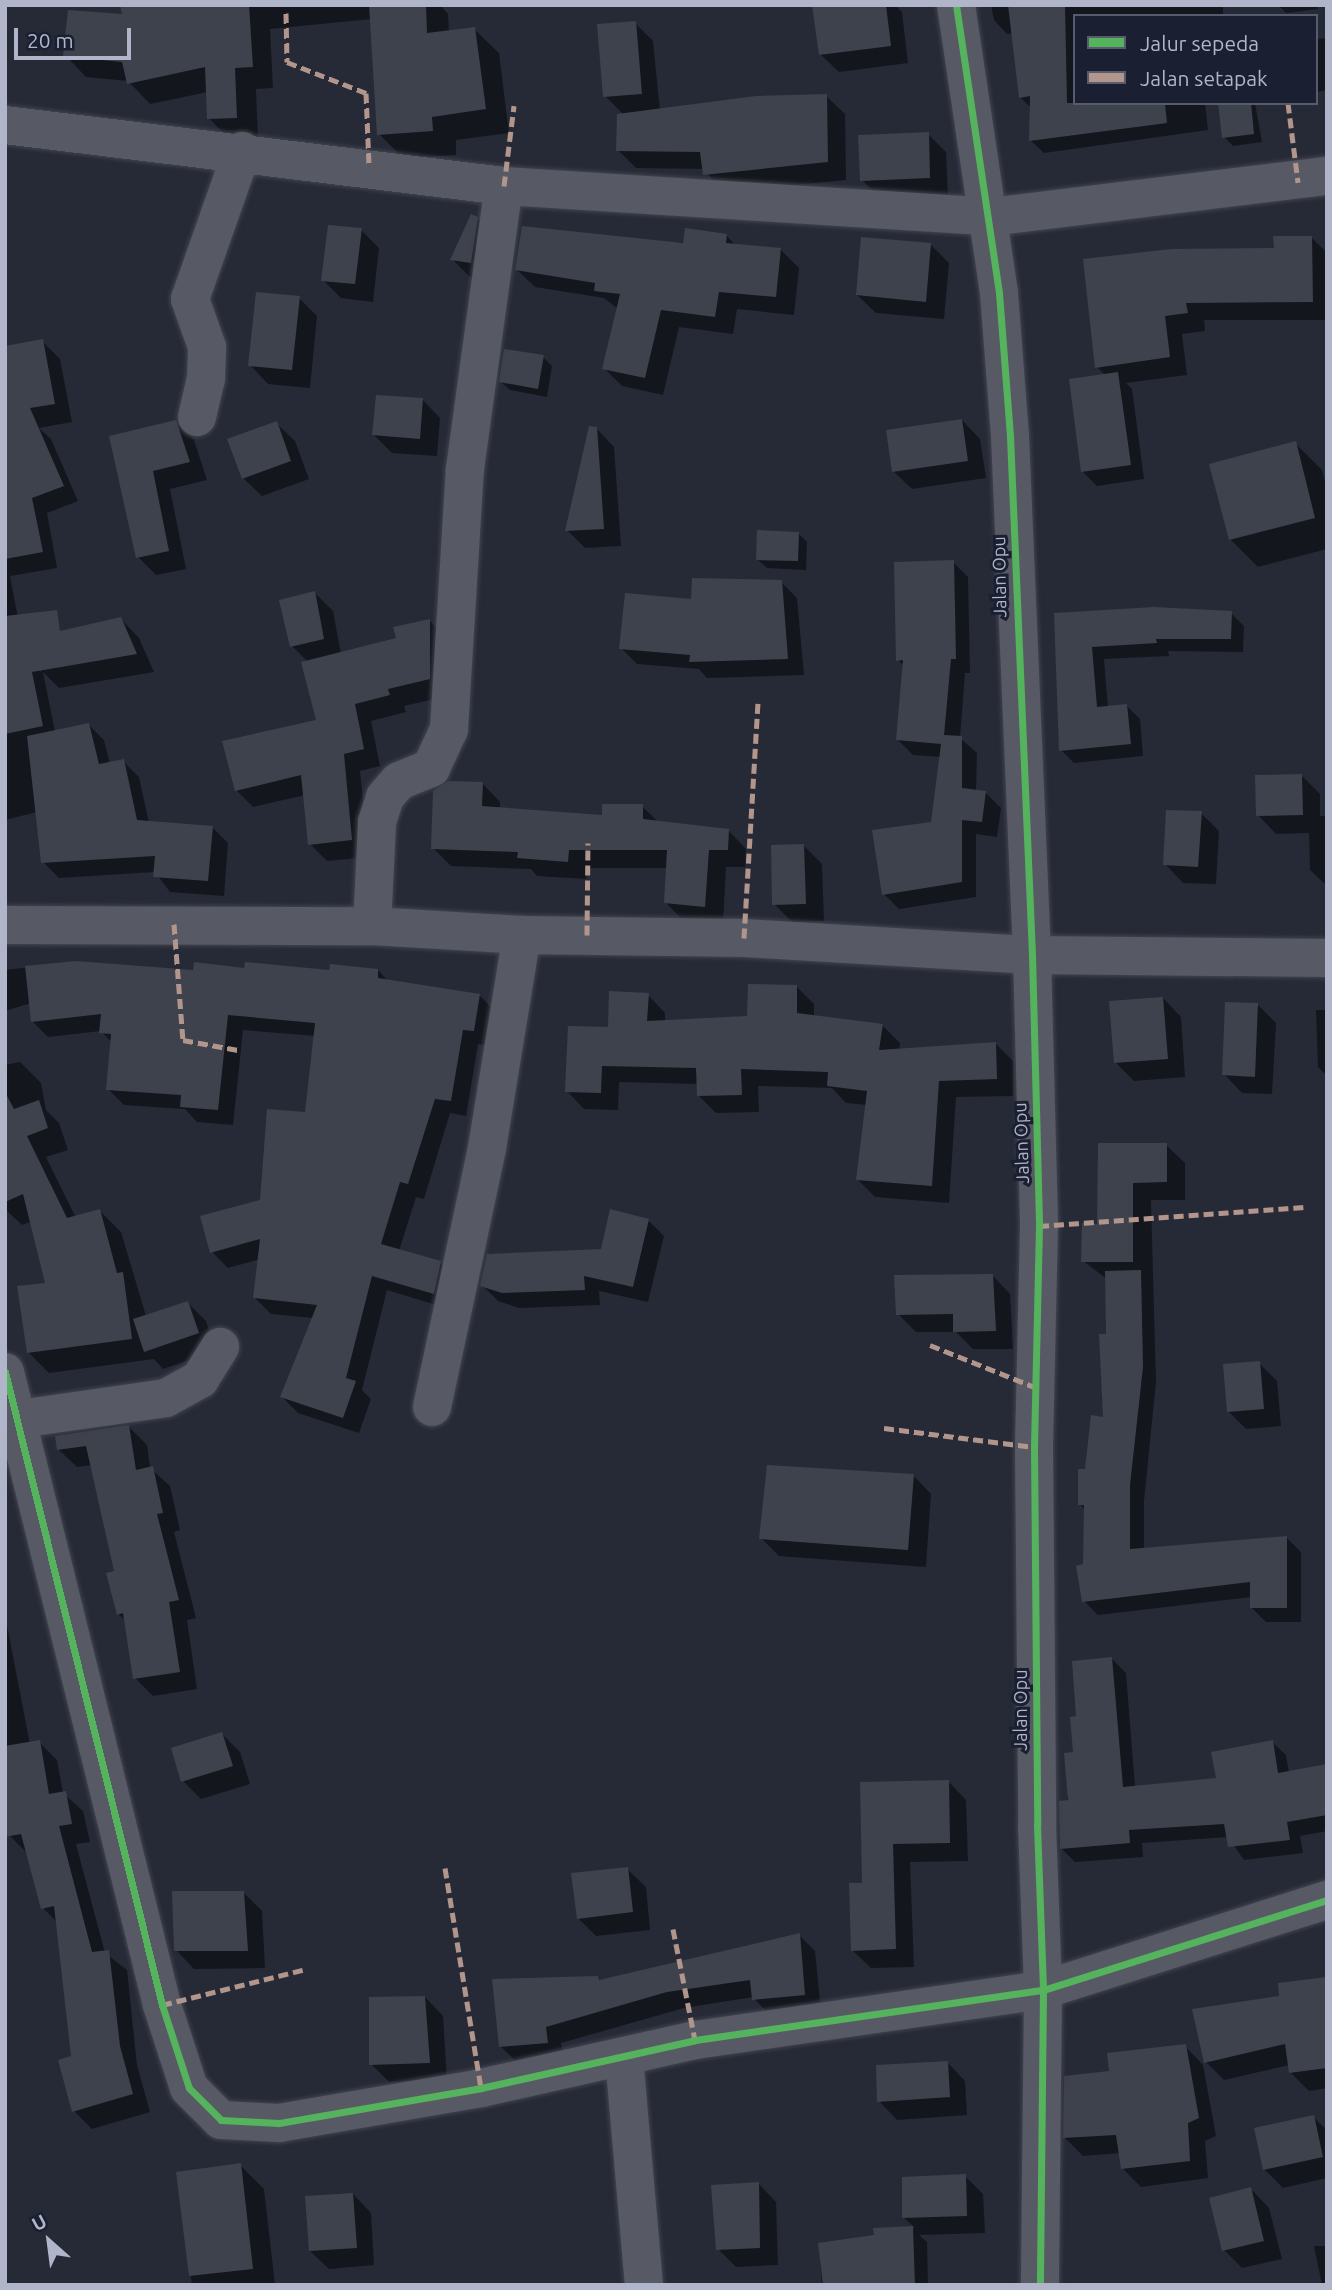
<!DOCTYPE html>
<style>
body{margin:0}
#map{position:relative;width:1332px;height:2290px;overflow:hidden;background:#262a37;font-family:Ubuntu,sans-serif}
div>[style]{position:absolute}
.shadow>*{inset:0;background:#0007}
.building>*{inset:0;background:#3e424d}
.roads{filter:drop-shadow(0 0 2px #42444e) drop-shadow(0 0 2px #42444e)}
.minor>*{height:38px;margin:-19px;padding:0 19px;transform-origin:19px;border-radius:19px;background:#575a64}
.quiet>*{height:5px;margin-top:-2.5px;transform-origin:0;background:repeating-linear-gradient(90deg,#b2968c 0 10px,transparent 0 15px)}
.cycleway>*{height:7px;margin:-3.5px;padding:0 3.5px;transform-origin:3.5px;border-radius:3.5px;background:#56b35d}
span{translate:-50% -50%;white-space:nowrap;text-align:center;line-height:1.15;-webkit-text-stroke:6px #1a1f32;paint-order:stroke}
.street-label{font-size:18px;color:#b0b5c9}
.frame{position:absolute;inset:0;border:7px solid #b0b5c9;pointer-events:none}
.legend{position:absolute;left:1073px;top:14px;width:245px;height:91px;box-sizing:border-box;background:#1a1f32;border:2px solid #565b6e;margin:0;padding:9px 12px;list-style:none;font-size:21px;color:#b0b5c9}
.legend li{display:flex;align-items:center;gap:14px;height:35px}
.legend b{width:35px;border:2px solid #565b6e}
.north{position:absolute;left:14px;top:2206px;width:70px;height:70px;-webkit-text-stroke:5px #1a1f32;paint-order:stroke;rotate:332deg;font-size:19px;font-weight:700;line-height:28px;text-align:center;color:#b0b5c9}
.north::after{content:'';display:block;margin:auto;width:24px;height:32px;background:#b0b5c9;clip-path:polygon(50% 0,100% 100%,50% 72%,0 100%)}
.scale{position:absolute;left:14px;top:28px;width:117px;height:32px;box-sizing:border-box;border:4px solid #b0b5c9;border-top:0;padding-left:9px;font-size:21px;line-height:24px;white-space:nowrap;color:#b0b5c9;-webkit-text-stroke:5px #1a1f32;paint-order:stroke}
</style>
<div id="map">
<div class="shadow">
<i style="clip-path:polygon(121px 5px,440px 5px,448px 14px,449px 32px,474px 29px,499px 53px,509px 133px,456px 140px,456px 155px,403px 158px,379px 134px,372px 19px,270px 29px,273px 88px,256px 89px,258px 138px,230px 140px,209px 118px,208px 92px,150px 104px,128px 81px,86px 77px,65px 55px,124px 16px)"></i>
<i style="clip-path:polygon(814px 5px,895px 5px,902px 12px,908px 63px,839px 72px,820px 54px)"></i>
<i style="clip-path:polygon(991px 5px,1223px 5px,1223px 16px,1075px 16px,1075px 103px,1205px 103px,1208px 130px,1044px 153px,1030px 140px,1031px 108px,1020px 97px,1013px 33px,1007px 34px,994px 20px)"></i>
<i style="clip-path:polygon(1278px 5px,1317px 5px,1318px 9px,1286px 13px)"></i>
<i style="clip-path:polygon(635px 23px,653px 41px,660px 111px,826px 96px,845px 114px,846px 180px,723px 192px,704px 169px,636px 168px,618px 150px,624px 115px,605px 96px)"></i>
<i style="clip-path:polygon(1327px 38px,1327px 90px,1316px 92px,1316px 39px)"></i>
<i style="clip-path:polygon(1220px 103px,1255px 103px,1262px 142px,1233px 146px,1224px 137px)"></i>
<i style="clip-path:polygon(928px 134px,946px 152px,948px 196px,880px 198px,862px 180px)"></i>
<i style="clip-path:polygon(477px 218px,495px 237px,489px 280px,470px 277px,452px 259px)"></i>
<i style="clip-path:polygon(361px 230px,379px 248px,373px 302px,341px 298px,323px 280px)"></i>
<i style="clip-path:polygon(726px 235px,736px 246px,781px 250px,799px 268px,794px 315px,737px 309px,733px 334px,679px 327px,663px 395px,622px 386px,604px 368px,618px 309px,604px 298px,535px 287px,516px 269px)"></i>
<i style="clip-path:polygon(1311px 237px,1327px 253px,1327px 320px,1204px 320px,1205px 331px,1182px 334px,1187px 375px,1126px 383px,1132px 389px,1144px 479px,1097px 486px,1083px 472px,1106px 376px,1097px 367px,1085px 261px,1275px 250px)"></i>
<i style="clip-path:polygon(931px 245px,949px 263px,944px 319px,876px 313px,857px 295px)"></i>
<i style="clip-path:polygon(299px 298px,317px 316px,310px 388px,268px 384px,250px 365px)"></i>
<i style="clip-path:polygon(42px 341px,60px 359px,72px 422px,39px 428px,51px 439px,78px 501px,47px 513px,57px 568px,10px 576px,18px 618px,5px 620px,5px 438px)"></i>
<i style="clip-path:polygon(543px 357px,552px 366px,547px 397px,510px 390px,501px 382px)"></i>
<i style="clip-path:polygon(422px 399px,440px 418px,437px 456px,392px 453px,374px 435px)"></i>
<i style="clip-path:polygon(962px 420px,980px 439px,986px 478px,912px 489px,893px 471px)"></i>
<i style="clip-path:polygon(175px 422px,194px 440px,207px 480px,170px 489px,186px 569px,156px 575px,138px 557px,111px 437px)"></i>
<i style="clip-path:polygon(276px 423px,295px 441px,309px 479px,262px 496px,243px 478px)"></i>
<i style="clip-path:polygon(596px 428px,614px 447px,621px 546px,585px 548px,567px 530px)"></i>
<i style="clip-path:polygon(1295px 443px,1322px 470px,1327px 488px,1327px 549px,1258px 567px,1231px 540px,1211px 465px)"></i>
<i style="clip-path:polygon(798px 533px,807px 542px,806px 570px,767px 568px,758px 560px)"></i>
<i style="clip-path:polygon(953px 562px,968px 577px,970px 673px,965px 673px,960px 738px,977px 753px,976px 791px,986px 793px,1001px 808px,997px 837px,976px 834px,976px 897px,899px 909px,884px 894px,933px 823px,941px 757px,913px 755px,898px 740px,904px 666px,898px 660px)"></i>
<i style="clip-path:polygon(781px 582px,797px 598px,804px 675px,707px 678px,699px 669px,637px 664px,621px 648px,693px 601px)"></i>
<i style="clip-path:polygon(315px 593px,333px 611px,341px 654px,398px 639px,430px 621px,447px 638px,447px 696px,404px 706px,406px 712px,371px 721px,380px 766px,360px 771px,369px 857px,327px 861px,310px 844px,305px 795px,253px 807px,236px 790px,318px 721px,308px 662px,292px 646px)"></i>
<i style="clip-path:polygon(1231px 613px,1244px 626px,1243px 652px,1168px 651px,1169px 656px,1104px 659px,1108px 708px,1127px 706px,1140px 719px,1143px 756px,1074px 763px,1061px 750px,1056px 615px)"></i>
<i style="clip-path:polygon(121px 619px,139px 638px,154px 672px,59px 688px,43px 672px,55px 732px,89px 725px,104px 740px,110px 764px,123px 761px,139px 777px,149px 823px,212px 827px,228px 843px,224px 896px,170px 892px,155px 872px,59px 878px,43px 862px,37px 812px,5px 820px,5px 662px,27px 658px,41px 672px,36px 638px)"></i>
<i style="clip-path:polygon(1301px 775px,1320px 794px,1320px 816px,1327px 816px,1327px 886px,1310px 870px,1309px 833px,1276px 834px,1258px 815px)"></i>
<i style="clip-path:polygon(482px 783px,500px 802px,500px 809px,604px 817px,642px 806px,659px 823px,728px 830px,746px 849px,745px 867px,726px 867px,723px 924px,684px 921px,666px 903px,668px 868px,587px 868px,586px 879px,537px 876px,531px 869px,451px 866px,433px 848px)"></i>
<i style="clip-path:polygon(1201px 813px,1219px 831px,1216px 884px,1183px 883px,1165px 864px)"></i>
<i style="clip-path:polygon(804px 846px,822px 864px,824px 921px,792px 922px,774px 904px)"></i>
<i style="clip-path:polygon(76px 962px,194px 972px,378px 970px,388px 981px,479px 995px,495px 1011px,489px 1046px,478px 1044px,466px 1116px,450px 1113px,424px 1199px,416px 1197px,399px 1251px,440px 1262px,456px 1278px,449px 1309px,387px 1290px,362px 1390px,371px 1399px,359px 1433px,298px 1413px,282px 1397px,314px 1318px,271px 1314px,255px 1298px,260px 1259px,228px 1268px,212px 1252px,262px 1201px,307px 1114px,316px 1036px,243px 1030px,233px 1125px,197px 1122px,185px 1109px,124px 1105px,108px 1089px,112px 1043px,101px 1031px,48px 1037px,32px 1021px,31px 1003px,5px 1011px,5px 970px)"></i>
<i style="clip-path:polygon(797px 987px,814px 1004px,814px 1017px,882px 1025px,900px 1043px,899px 1051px,995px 1043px,1013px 1061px,1013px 1096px,956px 1097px,949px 1203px,875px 1197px,857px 1179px,867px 1105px,846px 1103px,832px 1088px,758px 1086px,759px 1112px,716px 1113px,698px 1095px,698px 1084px,619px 1082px,618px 1110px,584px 1109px,567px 1091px,609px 1029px,648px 995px,665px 1013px,665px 1022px,749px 1018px)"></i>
<i style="clip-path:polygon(1163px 998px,1181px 1017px,1185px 1077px,1134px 1081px,1115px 1062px)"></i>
<i style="clip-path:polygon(1258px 1005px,1276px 1023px,1272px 1094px,1242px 1093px,1224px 1074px)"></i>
<i style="clip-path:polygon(1316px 1010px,1327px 1010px,1327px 1076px,1318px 1067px)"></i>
<i style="clip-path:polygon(20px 1062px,41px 1083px,46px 1110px,59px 1123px,68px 1150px,46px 1157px,76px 1218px,100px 1211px,121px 1232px,146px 1316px,188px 1303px,206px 1321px,216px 1351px,163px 1369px,154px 1359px,49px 1373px,28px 1352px,47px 1284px,32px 1221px,22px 1225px,5px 1209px,5px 1065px)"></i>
<i style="clip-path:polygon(1099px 1145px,1166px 1145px,1185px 1163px,1185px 1200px,1151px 1200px,1156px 1382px,1144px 1501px,1144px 1550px,1287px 1538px,1301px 1552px,1301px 1622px,1266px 1622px,1252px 1608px,1251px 1597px,1098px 1615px,1084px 1601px,1085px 1510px,1080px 1504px,1105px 1418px,1108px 1336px,1107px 1279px,1083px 1261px,1099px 1225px)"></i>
<i style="clip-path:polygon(648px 1220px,664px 1236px,648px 1302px,599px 1291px,600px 1305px,519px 1308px,498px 1301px,482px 1285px,602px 1250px)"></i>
<i style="clip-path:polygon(992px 1275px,1010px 1294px,1013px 1349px,973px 1349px,956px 1332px,916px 1332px,898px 1314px)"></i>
<i style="clip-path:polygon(1259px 1363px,1277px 1381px,1281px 1426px,1246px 1429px,1228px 1411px)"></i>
<i style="clip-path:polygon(129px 1427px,147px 1445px,150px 1468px,170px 1486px,180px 1530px,174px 1532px,196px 1618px,187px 1620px,197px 1689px,153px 1696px,135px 1678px,127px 1622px,118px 1614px,116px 1573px,92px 1465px,77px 1467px,58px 1449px)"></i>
<i style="clip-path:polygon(913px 1475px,931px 1494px,926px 1567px,779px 1556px,761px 1538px)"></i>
<i style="clip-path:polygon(5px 1615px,30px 1744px,39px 1742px,57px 1760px,63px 1793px,83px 1811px,90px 1842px,76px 1844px,105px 1953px,127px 1970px,137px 2065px,150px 2112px,92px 2129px,74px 2111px,73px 2057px,58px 1923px,43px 1908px,28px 1854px,9px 1835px,5px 1813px)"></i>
<i style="clip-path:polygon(1112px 1659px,1126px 1673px,1135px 1787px,1218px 1779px,1272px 1742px,1286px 1755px,1289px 1773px,1327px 1766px,1327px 1831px,1300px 1836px,1303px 1853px,1244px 1860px,1228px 1837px,1142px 1843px,1143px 1857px,1075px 1862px,1061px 1848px,1078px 1718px)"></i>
<i style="clip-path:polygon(222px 1734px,240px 1752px,250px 1784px,201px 1799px,183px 1781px)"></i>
<i style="clip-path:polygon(948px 1781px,966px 1800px,968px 1861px,910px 1862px,914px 1967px,871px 1968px,852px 1950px,864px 1885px,861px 1783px)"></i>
<i style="clip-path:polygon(627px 1869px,646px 1887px,650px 1930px,596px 1936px,578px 1918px)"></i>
<i style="clip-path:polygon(244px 1893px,262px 1911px,265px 1968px,194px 1969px,176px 1950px)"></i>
<i style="clip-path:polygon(799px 1935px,815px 1951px,821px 2011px,770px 2016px,753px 1997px,684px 2008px,561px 2043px,564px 2059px,517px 2062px,500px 2046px,597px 1978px,601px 1981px)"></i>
<i style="clip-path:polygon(1327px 1979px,1327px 2088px,1309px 2091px,1290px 2072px,1289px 2065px,1224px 2080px,1206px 2062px,1281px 1997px)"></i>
<i style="clip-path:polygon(425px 1997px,443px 2016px,447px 2080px,389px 2082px,371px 2064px)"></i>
<i style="clip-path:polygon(1185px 2046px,1203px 2065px,1216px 2136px,1205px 2141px,1208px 2178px,1141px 2187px,1122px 2168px,1121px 2153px,1083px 2156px,1065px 2138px,1111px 2073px)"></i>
<i style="clip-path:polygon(947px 2062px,965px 2081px,967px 2115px,897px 2120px,879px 2101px)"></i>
<i style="clip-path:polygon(1313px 2117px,1327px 2130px,1327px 2178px,1283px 2188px,1264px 2169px)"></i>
<i style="clip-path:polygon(240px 2165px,264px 2189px,275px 2285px,192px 2285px,178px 2174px)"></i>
<i style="clip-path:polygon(965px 2176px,983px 2194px,985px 2233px,919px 2235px,927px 2242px,928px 2285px,822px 2285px,819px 2244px,875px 2237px,875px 2229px,915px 2228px,903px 2217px)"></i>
<i style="clip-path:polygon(758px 2183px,776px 2202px,778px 2265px,736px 2267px,718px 2249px)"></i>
<i style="clip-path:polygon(1251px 2189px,1269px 2208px,1282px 2259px,1242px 2268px,1224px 2250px)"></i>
<i style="clip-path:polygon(353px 2194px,371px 2213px,374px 2265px,329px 2269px,310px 2251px)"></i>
<i style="clip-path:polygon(1314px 2246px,1327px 2246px,1327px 2285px,1322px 2285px)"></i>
</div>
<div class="building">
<i style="clip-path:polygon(120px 5px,249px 5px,253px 67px,235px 68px,237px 118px,207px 119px,205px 67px,127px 84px,122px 62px,63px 56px,68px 10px,122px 14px)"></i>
<i style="clip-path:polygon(369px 5px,426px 5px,427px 33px,475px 27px,486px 109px,432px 117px,433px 131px,377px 135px)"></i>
<i style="clip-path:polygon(812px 5px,886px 5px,891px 46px,819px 55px)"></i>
<i style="clip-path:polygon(1008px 5px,1065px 5px,1067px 103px,1165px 103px,1167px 123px,1029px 141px,1030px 96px,1019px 98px)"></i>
<i style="clip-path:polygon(636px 21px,642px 94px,603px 97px,597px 24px)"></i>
<i style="clip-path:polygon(827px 94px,828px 162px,703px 175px,700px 152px,616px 151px,617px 114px,756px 96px)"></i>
<i style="clip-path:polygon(1218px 103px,1251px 103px,1254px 134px,1222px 138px)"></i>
<i style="clip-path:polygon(929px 132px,930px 178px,860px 181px,858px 135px)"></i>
<i style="clip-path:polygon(471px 214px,478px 217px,471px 263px,450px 260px)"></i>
<i style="clip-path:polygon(328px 225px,362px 228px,355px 284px,321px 281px)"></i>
<i style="clip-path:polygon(522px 226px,683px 243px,685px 228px,727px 234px,726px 243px,781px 248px,776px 297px,719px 292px,715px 317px,661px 310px,645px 378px,602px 369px,620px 294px,594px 291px,595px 283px,515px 270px)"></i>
<i style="clip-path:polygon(1273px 236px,1312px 236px,1313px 302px,1186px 303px,1188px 313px,1165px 316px,1170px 357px,1095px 368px,1083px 259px,1171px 249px,1274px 248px)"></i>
<i style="clip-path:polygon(861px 237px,931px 243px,926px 302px,856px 295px)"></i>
<i style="clip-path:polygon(256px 292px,300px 296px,292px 370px,248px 366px)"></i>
<i style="clip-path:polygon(43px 339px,55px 404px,30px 408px,64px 486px,32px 498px,43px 552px,5px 559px,5px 346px)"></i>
<i style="clip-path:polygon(504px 349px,544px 355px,538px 389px,499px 382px)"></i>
<i style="clip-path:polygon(1118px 372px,1131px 465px,1081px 472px,1069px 379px)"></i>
<i style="clip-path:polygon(376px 395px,423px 398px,420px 439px,372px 435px)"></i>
<i style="clip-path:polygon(962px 419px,968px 461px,892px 472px,886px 430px)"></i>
<i style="clip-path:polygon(176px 420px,190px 462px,153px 471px,169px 551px,136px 558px,109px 436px)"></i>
<i style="clip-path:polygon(277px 421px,291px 461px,242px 479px,227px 439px)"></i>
<i style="clip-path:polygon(589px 426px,597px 427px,604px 529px,565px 531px)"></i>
<i style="clip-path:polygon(1296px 441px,1315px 518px,1229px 540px,1209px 464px)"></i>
<i style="clip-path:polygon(757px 530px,799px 532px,798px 561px,756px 560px)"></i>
<i style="clip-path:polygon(954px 560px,956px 659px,951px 659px,944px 735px,962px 736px,962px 788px,986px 791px,982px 822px,962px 820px,962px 882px,882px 895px,872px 830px,931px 822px,941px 744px,896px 740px,903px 660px,896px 661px,894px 562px)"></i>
<i style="clip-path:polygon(692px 578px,782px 580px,788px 659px,689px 662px,690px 655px,619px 649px,625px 593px,691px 599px)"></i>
<i style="clip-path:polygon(315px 591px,324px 639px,290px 647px,279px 600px)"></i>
<i style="clip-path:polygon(1154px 607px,1232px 611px,1231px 639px,1156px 639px,1157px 643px,1092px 647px,1097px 707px,1127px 704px,1131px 744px,1059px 751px,1054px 613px)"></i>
<i style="clip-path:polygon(57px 610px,60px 631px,121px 617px,137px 654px,32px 672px,43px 726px,5px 734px,5px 616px)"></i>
<i style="clip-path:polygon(430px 619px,430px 679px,388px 689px,390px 695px,355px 704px,364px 749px,344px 754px,352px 840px,308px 845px,301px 775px,235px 791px,222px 741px,316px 720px,301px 662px,396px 638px,393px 627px)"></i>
<i style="clip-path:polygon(89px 723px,99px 764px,124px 759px,137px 820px,213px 826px,208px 881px,153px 877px,155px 856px,41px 863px,27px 736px)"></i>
<i style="clip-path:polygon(1302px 774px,1303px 815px,1256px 816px,1255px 775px)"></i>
<i style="clip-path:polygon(448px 781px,483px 782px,482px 806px,602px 815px,602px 804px,643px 804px,643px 819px,729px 829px,728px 850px,709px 850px,705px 907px,664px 903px,667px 850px,569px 850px,568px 862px,517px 858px,518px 852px,431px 849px,433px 791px)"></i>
<i style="clip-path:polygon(1166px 810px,1202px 811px,1198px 867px,1163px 865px)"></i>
<i style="clip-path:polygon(804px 844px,806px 904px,772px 905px,771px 845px)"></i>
<i style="clip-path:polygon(76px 961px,193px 970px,194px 962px,244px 968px,245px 962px,329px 970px,330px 964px,378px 969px,378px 978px,480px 994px,474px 1031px,463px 1030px,451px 1101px,435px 1099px,408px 1184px,400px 1182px,381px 1244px,441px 1261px,434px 1294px,372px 1276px,346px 1378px,356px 1381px,343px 1418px,280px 1397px,317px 1305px,253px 1298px,260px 1239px,210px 1253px,200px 1216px,260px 1200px,267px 1109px,305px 1112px,315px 1023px,228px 1015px,218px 1110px,180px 1107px,181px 1095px,106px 1090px,111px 1034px,99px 1033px,101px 1014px,31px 1022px,25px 966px)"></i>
<i style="clip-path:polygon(748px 984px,797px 985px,797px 1013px,883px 1024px,879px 1050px,996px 1042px,997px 1079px,939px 1081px,932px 1186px,856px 1180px,867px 1091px,827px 1086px,828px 1072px,741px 1069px,742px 1095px,697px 1096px,696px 1068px,602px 1066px,601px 1093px,565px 1092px,568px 1026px,608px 1027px,609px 991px,649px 993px,647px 1021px,747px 1016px)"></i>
<i style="clip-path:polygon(1163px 997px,1168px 1059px,1114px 1063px,1109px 1001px)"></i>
<i style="clip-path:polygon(1225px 1002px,1258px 1003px,1255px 1077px,1222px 1075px)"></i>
<i style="clip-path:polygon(5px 1092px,14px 1109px,39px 1100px,48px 1128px,27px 1136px,67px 1218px,100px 1209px,117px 1273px,123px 1272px,132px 1339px,27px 1353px,17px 1286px,45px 1283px,23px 1194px,5px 1202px)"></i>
<i style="clip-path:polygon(1098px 1143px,1167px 1143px,1167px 1182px,1133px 1183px,1133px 1262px,1081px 1262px,1082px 1223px,1097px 1224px)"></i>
<i style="clip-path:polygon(610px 1209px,649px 1219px,633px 1287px,584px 1276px,585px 1290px,502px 1293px,480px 1286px,487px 1254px,601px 1249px)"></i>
<i style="clip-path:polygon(1141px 1270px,1143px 1367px,1130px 1485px,1130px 1549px,1287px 1536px,1287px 1608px,1250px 1608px,1250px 1582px,1082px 1602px,1076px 1566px,1083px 1564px,1084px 1505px,1078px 1505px,1078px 1469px,1085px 1469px,1091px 1415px,1103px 1417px,1099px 1334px,1106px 1334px,1105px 1271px)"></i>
<i style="clip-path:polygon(993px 1274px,996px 1331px,953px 1332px,953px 1314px,896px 1315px,894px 1275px)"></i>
<i style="clip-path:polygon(188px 1301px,199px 1333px,144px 1352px,133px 1319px)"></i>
<i style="clip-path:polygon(1260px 1361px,1264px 1409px,1227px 1412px,1223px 1364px)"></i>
<i style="clip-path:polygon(129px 1425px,136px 1470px,153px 1466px,163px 1513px,157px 1514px,179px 1600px,169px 1602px,180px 1672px,133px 1679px,123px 1613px,117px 1615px,106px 1573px,114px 1571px,86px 1446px,57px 1450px,55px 1436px)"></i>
<i style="clip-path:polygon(767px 1465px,914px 1474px,908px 1550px,759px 1539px)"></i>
<i style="clip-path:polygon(1112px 1657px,1123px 1787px,1216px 1778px,1211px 1752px,1273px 1740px,1278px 1773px,1327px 1764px,1327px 1815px,1287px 1822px,1290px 1840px,1228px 1847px,1224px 1824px,1129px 1830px,1130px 1843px,1060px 1849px,1059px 1801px,1068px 1800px,1064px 1753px,1073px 1752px,1070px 1717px,1076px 1716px,1072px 1661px)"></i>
<i style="clip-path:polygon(222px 1732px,233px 1766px,181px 1782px,171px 1748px)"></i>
<i style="clip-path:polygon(40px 1740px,49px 1794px,66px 1791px,72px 1824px,59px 1826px,92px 1952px,109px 1950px,120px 2046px,133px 2094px,72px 2112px,58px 2060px,71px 2056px,54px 1906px,41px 1909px,21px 1834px,5px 1837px,5px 1746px)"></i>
<i style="clip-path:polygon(949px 1780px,950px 1843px,893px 1844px,896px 1949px,851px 1951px,849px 1883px,862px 1883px,860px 1782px)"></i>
<i style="clip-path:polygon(628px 1867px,633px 1912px,577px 1919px,571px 1873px)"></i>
<i style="clip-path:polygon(172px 1891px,244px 1891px,248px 1951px,174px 1951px)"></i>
<i style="clip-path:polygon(800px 1933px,805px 1995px,752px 2000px,750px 1980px,667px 1992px,546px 2027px,548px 2043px,499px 2047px,492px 1979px,598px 1976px,599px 1980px)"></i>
<i style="clip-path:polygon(1327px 1977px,1327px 2068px,1289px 2073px,1285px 2044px,1204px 2063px,1192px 2009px,1279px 1996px,1278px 1983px)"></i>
<i style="clip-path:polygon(425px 1996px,430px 2063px,369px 2065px,369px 1997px)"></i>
<i style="clip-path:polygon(1186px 2044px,1199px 2118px,1188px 2123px,1190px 2161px,1121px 2169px,1116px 2135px,1063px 2138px,1064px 2076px,1109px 2071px,1107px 2053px)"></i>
<i style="clip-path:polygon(948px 2061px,950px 2097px,877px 2102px,876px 2065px)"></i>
<i style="clip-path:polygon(1314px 2115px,1323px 2157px,1263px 2170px,1254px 2128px)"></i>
<i style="clip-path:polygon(241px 2163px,253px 2269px,189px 2276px,176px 2172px)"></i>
<i style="clip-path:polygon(966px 2174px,967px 2216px,902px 2218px,902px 2177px)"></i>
<i style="clip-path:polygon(759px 2182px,760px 2248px,716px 2250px,711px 2185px)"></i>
<i style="clip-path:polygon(1251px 2187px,1264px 2241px,1222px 2251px,1209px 2198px)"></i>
<i style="clip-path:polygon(353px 2193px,357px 2248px,309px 2251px,305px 2196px)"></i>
<i style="clip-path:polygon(913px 2226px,915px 2285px,823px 2285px,818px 2243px,874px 2235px,873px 2228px)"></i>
</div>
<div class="roads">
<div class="minor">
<i style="left:956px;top:5px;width:291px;rotate:81.5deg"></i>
<i style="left:999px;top:293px;width:143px;rotate:85.6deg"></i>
<i style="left:1010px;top:436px;width:519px;rotate:87.57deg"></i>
<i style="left:1032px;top:955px;width:271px;rotate:88.5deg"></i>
<i style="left:1039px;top:1226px;width:221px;rotate:91.3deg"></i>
<i style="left:1034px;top:1447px;width:378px;rotate:89.5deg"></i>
<i style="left:1037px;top:1825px;width:165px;rotate:87.9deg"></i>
<i style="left:1043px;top:1990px;width:295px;rotate:90.6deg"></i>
<i style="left:5px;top:125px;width:503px;rotate:6.97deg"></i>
<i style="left:504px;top:186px;width:488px;rotate:3.6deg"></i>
<i style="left:991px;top:217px;width:338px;rotate:-7deg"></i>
<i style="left:197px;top:417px;width:39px;rotate:-77deg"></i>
<i style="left:206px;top:379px;width:32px;rotate:-88deg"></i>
<i style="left:207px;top:347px;width:51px;rotate:-109.5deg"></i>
<i style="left:190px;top:299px;width:157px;rotate:-70.6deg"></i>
<i style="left:5px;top:925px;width:367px;rotate:0.2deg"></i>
<i style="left:372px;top:926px;width:150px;rotate:3.4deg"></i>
<i style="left:522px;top:935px;width:222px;rotate:0.8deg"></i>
<i style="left:744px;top:938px;width:289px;rotate:3.4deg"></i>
<i style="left:1032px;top:955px;width:295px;rotate:0.6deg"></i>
<i style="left:372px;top:926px;width:104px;rotate:-87.2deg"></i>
<i style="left:377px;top:822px;width:26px;rotate:-72deg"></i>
<i style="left:385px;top:797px;width:21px;rotate:-49deg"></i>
<i style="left:399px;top:781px;width:35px;rotate:-22deg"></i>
<i style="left:431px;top:768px;width:43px;rotate:-65.2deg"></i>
<i style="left:449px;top:729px;width:260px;rotate:-86.5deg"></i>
<i style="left:465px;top:469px;width:286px;rotate:-82.2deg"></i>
<i style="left:5px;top:1372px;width:652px;rotate:76.07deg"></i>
<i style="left:162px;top:2005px;width:87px;rotate:72deg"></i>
<i style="left:189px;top:2088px;width:45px;rotate:45deg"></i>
<i style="left:221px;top:2120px;width:58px;rotate:3deg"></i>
<i style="left:279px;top:2123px;width:205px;rotate:-9.8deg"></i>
<i style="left:481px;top:2088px;width:219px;rotate:-12.6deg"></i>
<i style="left:695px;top:2040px;width:352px;rotate:-8.2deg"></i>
<i style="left:1043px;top:1990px;width:298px;rotate:-17.6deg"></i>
<i style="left:432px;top:1407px;width:265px;rotate:-78deg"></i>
<i style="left:487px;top:1148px;width:216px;rotate:-80.7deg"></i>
<i style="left:19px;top:1419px;width:148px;rotate:-8.1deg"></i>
<i style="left:166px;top:1398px;width:39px;rotate:-29deg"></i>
<i style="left:200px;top:1379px;width:38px;rotate:-58deg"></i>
<i style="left:624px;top:2057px;width:229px;rotate:85deg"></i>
</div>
</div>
<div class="quiet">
<i style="left:286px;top:13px;width:49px;rotate:88.8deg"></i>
<i style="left:287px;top:62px;width:85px;rotate:21.4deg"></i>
<i style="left:366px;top:93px;width:73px;rotate:87.6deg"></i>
<i style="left:1288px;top:103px;width:80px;rotate:82.8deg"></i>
<i style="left:504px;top:186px;width:81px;rotate:-82.9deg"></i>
<i style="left:174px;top:924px;width:116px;rotate:85.6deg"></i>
<i style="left:183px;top:1040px;width:56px;rotate:10.3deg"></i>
<i style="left:587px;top:935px;width:92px;rotate:-89.4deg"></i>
<i style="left:744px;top:938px;width:238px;rotate:-86.6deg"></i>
<i style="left:1039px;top:1226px;width:266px;rotate:-4.1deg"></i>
<i style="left:930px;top:1345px;width:115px;rotate:21.9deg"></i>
<i style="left:884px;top:1428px;width:151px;rotate:7.2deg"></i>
<i style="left:445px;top:1868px;width:223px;rotate:80.7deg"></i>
<i style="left:673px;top:1929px;width:113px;rotate:78.8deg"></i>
<i style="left:162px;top:2005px;width:148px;rotate:-14deg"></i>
</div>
<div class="cycleway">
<i style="left:956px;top:5px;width:291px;rotate:81.5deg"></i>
<i style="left:999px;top:293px;width:143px;rotate:85.6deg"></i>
<i style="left:1010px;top:436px;width:519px;rotate:87.57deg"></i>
<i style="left:1032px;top:955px;width:271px;rotate:88.5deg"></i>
<i style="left:1039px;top:1226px;width:221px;rotate:91.3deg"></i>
<i style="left:1034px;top:1447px;width:378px;rotate:89.5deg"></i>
<i style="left:1037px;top:1825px;width:165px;rotate:87.9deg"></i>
<i style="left:1043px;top:1990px;width:295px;rotate:90.6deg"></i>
<i style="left:5px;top:1372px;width:652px;rotate:76.07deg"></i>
<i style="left:162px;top:2005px;width:87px;rotate:72deg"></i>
<i style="left:189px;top:2088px;width:45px;rotate:45deg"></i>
<i style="left:221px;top:2120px;width:58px;rotate:3deg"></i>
<i style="left:279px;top:2123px;width:205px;rotate:-9.8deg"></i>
<i style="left:481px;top:2088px;width:219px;rotate:-12.6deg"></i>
<i style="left:695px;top:2040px;width:352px;rotate:-8.2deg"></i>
<i style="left:1043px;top:1990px;width:298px;rotate:-17.6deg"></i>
</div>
<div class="street-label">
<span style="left:999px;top:577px;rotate:-91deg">Jalan Opu</span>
<span style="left:1021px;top:1143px;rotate:-92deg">Jalan Opu</span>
<span style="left:1020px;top:1710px;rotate:-90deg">Jalan Opu</span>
</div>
<div class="frame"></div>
<ul class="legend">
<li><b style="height:9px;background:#56b35d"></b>Jalur sepeda</li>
<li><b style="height:9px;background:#b2968c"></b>Jalan setapak</li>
</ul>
<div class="north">U</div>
<div class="scale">20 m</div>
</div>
